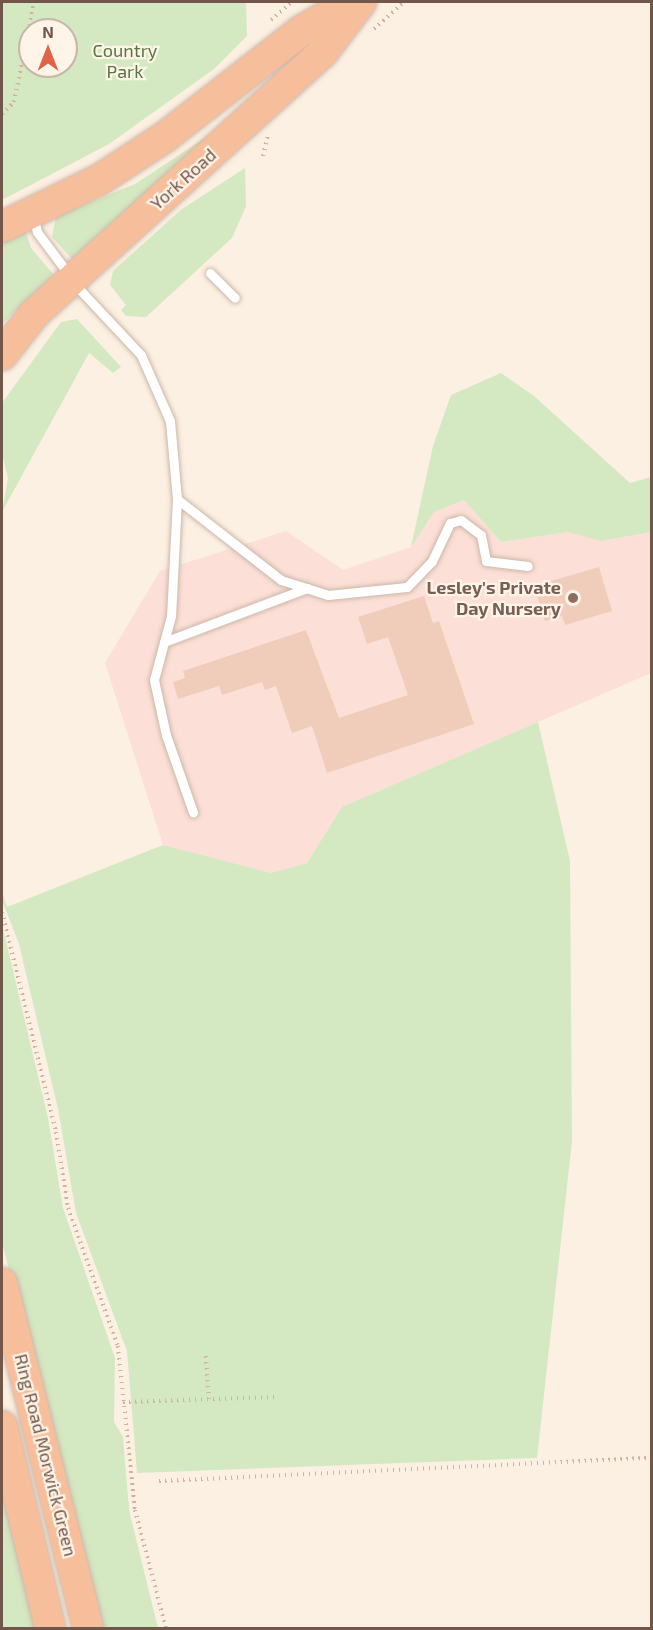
<!DOCTYPE html>
<style>
body{margin:0}
#map{position:relative;width:653px;height:1630px;overflow:hidden;background:#fcf0e2;font-family:"Exo 2",sans-serif}
div>[style]{position:absolute}
.commercial>*{inset:0;background:#fcdfd6}
.green>*{inset:0;background:#d4e8c1}
.building>*{inset:0;background:#f0cdbb}
.path>*{height:4px;margin-top:-2px;transform-origin:0;background:repeating-linear-gradient(90deg,#d5b09e 0 1.5px,transparent 0 6px)}
.roads{filter:drop-shadow(0 0 2px #ccb7a9) drop-shadow(0 0 2px #ccb7a9)}
.service>*{height:9px;margin:-4.5px;padding:0 4.5px;transform-origin:4.5px;border-radius:4.5px;background:#fff}
.trunk>*{height:30px;margin:-15px;padding:0 15px;transform-origin:15px;border-radius:15px;background:#f7be9b}
.dots>*{width:16px;height:16px;translate:-50% -50%;box-sizing:border-box;border:3px solid #fff4e8;border-radius:50%}
span{translate:-50% -50%;white-space:nowrap;text-align:center;line-height:1.15;-webkit-text-stroke:4.5px #fff4e8;paint-order:stroke}
.park-label{font-size:18px;color:#557842}
.street-label{font-size:18px;color:#725649}
.education-label{font-size:18px;color:#785e54;font-weight:700}
.right{translate:-100% -50%;text-align:right}
.frame{position:absolute;inset:0;border:3px solid #725649;pointer-events:none}
.north{position:absolute;left:18px;top:18px;width:60px;height:60px;box-sizing:border-box;background:#fff4e8;border:2px solid #c7b5a8;border-radius:50%;rotate:0deg;font-size:16px;font-weight:700;line-height:24px;text-align:center;color:#725649}
.north::after{content:'';display:block;margin:auto;width:21px;height:27px;background:#e3634a;clip-path:polygon(50% 0,100% 100%,50% 72%,0 100%)}
</style>
<div id="map">
<div class="commercial">
<i style="clip-path:polygon(464px 500px,501px 542px,567px 532px,601px 541px,651px 532px,651px 673px,342px 807px,307px 863px,271px 873px,163px 845px,105px 663px,160px 571px,286px 531px,343px 570px,411px 547px,434px 512px)"></i>
</div>
<div class="green">
<i style="clip-path:polygon(evenodd,2px 2px,246px 2px,247px 36px,214px 69px,109px 144px,2px 200px,2px 2px,30px 30px,66px 30px,66px 66px,30px 66px,30px 30px)"></i>
<i style="clip-path:polygon(212px 133px,72px 259px,52px 237px,56px 216px,135px 184px)"></i>
<i style="clip-path:polygon(245px 168px,246px 206px,232px 238px,146px 317px,126px 316px,121px 310px,126px 305px,110px 285px,113px 271px,182px 209px)"></i>
<i style="clip-path:polygon(26px 232px,31px 248px,54px 275px,2px 324px,2px 241px)"></i>
<i style="clip-path:polygon(77px 319px,121px 367px,113px 373px,89px 353px,2px 512px,8px 478px,2px 454px,2px 403px,61px 322px)"></i>
<i style="clip-path:polygon(501px 373px,534px 396px,630px 483px,651px 477px,651px 532px,601px 541px,567px 532px,501px 542px,464px 500px,434px 512px,411px 547px,433px 446px,451px 395px)"></i>
<i style="clip-path:polygon(538px 722px,570px 861px,572px 1141px,537px 1458px,137px 1473px,127px 1351px,76px 1213px,58px 1109px,19px 944px,2px 900px,2px 892px,7px 907px,163px 845px,271px 873px,307px 863px,342px 807px)"></i>
<i style="clip-path:polygon(2px 924px,48px 1118px,63px 1208px,115px 1358px,114px 1422px,123px 1437px,129px 1510px,158px 1628px,99px 1628px,2px 1242px)"></i>
<i style="clip-path:polygon(2px 1478px,38px 1628px,2px 1628px)"></i>
</div>
<div class="building">
<i style="clip-path:polygon(599px 567px,612px 611px,565px 625px,562px 616px,545px 621px,534px 586px)"></i>
<i style="clip-path:polygon(424px 596px,433px 623px,439px 621px,474px 724px,327px 773px,312px 726px,292px 733px,276px 686px,265px 690px,262px 682px,222px 695px,219px 686px,178px 699px,173px 682px,185px 678px,183px 671px,306px 630px,339px 718px,408px 695px,388px 637px,367px 644px,358px 617px)"></i>
</div>
<div class="path">
<i style="left:271px;top:20px;width:28px;rotate:-41deg"></i>
<i style="left:374px;top:29px;width:40px;rotate:-42deg"></i>
<i style="left:2px;top:114px;width:17px;rotate:-45deg"></i>
<i style="left:14px;top:102px;width:102px;rotate:-78.7deg"></i>
<i style="left:263px;top:156px;width:22px;rotate:-77deg"></i>
<i style="left:2px;top:912px;width:227px;rotate:76.2deg"></i>
<i style="left:56px;top:1132px;width:77px;rotate:81deg"></i>
<i style="left:68px;top:1208px;width:147px;rotate:70.1deg"></i>
<i style="left:118px;top:1346px;width:165px;rotate:84.1deg"></i>
<i style="left:135px;top:1510px;width:122px;rotate:75.3deg"></i>
<i style="left:206px;top:1356px;width:43px;rotate:86deg"></i>
<i style="left:123px;top:1402px;width:152px;rotate:-1.9deg"></i>
<i style="left:159px;top:1481px;width:494px;rotate:-2.7deg"></i>
</div>
<div class="roads">
<div class="service">
<i style="left:34px;top:217px;width:15px;rotate:79deg"></i>
<i style="left:37px;top:232px;width:75px;rotate:53.1deg"></i>
<i style="left:82px;top:292px;width:86px;rotate:46.9deg"></i>
<i style="left:141px;top:355px;width:72px;rotate:66.3deg"></i>
<i style="left:170px;top:421px;width:78px;rotate:84.9deg"></i>
<i style="left:177px;top:499px;width:117px;rotate:92.9deg"></i>
<i style="left:171px;top:616px;width:66px;rotate:104.9deg"></i>
<i style="left:154px;top:680px;width:56px;rotate:77.7deg"></i>
<i style="left:166px;top:735px;width:82px;rotate:70.7deg"></i>
<i style="left:210px;top:273px;width:35px;rotate:45deg"></i>
<i style="left:177px;top:499px;width:132px;rotate:37.9deg"></i>
<i style="left:281px;top:580px;width:49px;rotate:17.7deg"></i>
<i style="left:328px;top:595px;width:79px;rotate:-5.8deg"></i>
<i style="left:407px;top:587px;width:36px;rotate:-46deg"></i>
<i style="left:432px;top:561px;width:42px;rotate:-64.7deg"></i>
<i style="left:450px;top:523px;width:11px;rotate:-15deg"></i>
<i style="left:461px;top:520px;width:25px;rotate:37deg"></i>
<i style="left:481px;top:535px;width:26px;rotate:79deg"></i>
<i style="left:486px;top:561px;width:42px;rotate:6.8deg"></i>
<i style="left:164px;top:642px;width:153px;rotate:-20.7deg"></i>
</div>
<div class="trunk">
<i style="left:2px;top:227px;width:108px;rotate:-25.9deg"></i>
<i style="left:99px;top:180px;width:79px;rotate:-33.1deg"></i>
<i style="left:165px;top:137px;width:172px;rotate:-37.9deg"></i>
<i style="left:301px;top:31px;width:58px;rotate:-30.1deg"></i>
<i style="left:2px;top:355px;width:52px;rotate:-52deg"></i>
<i style="left:34px;top:314px;width:390px;rotate:-42.2deg"></i>
<i style="left:323px;top:52px;width:63px;rotate:-52.8deg"></i>
<i style="left:2px;top:1283px;width:356px;rotate:76deg"></i>
<i style="left:2px;top:1426px;width:208px;rotate:76.6deg"></i>
</div>
</div>
<div class="dots">
<i style="left:573px;top:598px;background:#8d6e63"></i>
</div>
<div class="park-label">
<span style="left:125px;top:61px">Country<br>Park</span>
</div>
<div class="street-label">
<span style="left:183px;top:179px;rotate:-42deg">York Road</span>
<span style="left:46px;top:1455px;rotate:76deg">Ring Road Morwick Green</span>
</div>
<div class="education-label">
<span class="right" style="left:561px;top:598px">Lesley's Private<br>Day Nursery</span>
</div>
<div class="frame"></div>
<div class="north">N</div>
</div>
